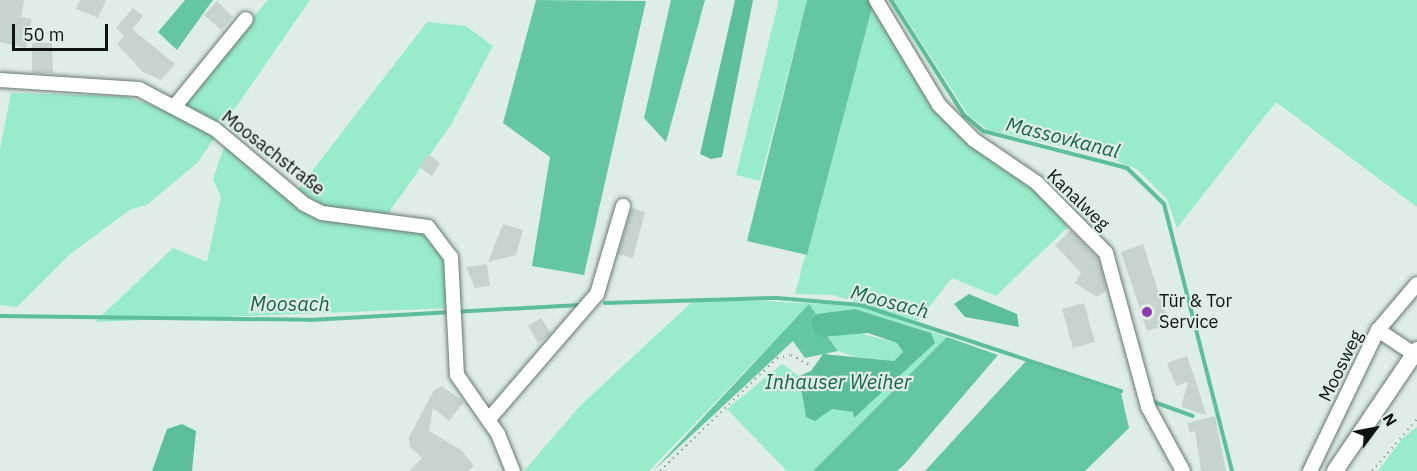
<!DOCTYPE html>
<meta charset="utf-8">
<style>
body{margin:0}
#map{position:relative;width:1417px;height:471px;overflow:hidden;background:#deeee6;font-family:"IBM Plex Sans",sans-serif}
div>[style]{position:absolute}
.green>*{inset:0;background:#98ecc9}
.forest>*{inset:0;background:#65c7a1}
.water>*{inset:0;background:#5dbf9a}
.stream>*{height:4px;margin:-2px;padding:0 2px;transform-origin:2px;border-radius:2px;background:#5dbf9a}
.building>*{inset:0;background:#c5d4cd}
.path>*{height:2px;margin-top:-1px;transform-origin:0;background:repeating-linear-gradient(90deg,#94a09a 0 1.5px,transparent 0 6px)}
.roads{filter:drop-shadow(0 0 2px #6a7872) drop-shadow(0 0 2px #6a7872)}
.minor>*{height:14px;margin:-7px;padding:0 7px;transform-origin:7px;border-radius:7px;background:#fff}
.major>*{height:16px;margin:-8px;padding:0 8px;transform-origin:8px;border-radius:8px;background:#fff}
.dots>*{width:16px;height:16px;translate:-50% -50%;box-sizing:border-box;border:3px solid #deeee6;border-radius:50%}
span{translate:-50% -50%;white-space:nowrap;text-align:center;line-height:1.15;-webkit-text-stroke:4.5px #deeee6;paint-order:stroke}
.street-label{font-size:18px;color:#0e1311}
.poi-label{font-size:18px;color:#0e1311}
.left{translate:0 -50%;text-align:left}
.water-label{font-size:20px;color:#18644a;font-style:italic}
.north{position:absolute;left:1345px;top:399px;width:60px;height:60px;-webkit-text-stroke:4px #deeee6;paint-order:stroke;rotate:58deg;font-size:16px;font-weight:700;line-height:24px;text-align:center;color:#0e1311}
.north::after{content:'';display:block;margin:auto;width:21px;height:27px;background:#0e1311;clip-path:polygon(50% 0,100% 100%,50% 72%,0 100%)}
.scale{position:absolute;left:12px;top:24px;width:96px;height:27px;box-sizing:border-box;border:3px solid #0e1311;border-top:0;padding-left:8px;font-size:18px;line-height:21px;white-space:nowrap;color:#0e1311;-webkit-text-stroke:4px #deeee6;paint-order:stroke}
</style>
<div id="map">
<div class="green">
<i style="clip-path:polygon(268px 0,310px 0,198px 162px,147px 205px,131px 209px,69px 255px,17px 307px,0 305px,0 150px,11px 93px,124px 96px,172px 112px)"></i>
<i style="clip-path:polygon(779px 0,807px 0,760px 181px,736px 175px)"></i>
<i style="clip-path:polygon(874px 0,936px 104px,1040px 193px,1068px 227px,996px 296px,952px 278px,918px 321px,833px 295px,795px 294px)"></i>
<i style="clip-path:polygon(894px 0,1417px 0,1417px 207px,1276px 102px,1177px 228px,1167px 199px,1137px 169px,1102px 155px,988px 130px,969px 116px)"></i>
<i style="clip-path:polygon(427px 22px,466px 26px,493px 46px,451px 125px,387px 215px,421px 232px,447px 258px,452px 308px,95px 322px,173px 248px,207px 262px,221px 197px,213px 179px,225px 144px,296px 192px)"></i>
<i style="clip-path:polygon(693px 301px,763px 301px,861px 306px,947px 337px,813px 471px,787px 471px,727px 409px,782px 364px,799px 376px,806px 417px,819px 418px,832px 409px,854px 412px,854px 418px,920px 355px,931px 333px,855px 309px,816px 314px,809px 305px,649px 471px,524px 471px,580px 406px)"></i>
<i style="clip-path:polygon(851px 331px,897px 343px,903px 352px,894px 361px,856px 357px,838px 351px,827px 336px)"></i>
<i style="clip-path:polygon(1417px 427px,1417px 471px,1378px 471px,1402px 439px)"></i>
</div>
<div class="forest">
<i style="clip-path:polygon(185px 0,213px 0,177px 50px,158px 32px)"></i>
<i style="clip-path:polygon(536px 0,646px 1px,584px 275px,532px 266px,550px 157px,503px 123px)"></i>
<i style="clip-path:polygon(671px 0,705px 0,666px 142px,644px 118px)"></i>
<i style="clip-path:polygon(807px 0,874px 0,807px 255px,747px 241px)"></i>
<i style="clip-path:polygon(809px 304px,816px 314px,810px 320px,813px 332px,827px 336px,838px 351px,805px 358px,793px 341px,653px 471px)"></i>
<i style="clip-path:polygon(947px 337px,998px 355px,905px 464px,897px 471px,813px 471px)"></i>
<i style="clip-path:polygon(1026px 361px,1121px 393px,1129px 428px,1085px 471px,925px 471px)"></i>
</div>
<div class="water">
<i style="clip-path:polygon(735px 0,753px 0,722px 157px,711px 159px,700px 154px)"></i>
<i style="clip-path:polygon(969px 294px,1017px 314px,1019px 327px,965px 317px,954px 304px)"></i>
<i style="clip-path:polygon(855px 309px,931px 333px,935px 343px,854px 418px,853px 412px,832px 409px,815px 421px,806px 417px,799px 376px,811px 371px,823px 354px,894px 361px,903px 352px,897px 343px,868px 333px,821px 337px,813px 332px,810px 320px,816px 314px)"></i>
<i style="clip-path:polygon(182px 424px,196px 431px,192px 471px,152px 471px,167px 429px)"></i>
</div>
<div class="stream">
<i style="left:891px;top:0;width:136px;rotate:57.6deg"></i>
<i style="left:964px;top:115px;width:25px;rotate:40deg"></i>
<i style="left:983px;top:131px;width:149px;rotate:14.4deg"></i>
<i style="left:1127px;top:168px;width:52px;rotate:44.2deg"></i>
<i style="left:1164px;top:204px;width:276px;rotate:75.7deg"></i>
<i style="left:605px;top:303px;width:172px;rotate:-1.7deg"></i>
<i style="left:777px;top:298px;width:84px;rotate:4.8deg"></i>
<i style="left:861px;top:305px;width:274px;rotate:18.3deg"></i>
<i style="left:0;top:316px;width:310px;rotate:0.7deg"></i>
<i style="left:310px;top:320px;width:270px;rotate:-3.2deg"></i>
<i style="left:1154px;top:402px;width:41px;rotate:19.7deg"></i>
</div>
<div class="building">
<i style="clip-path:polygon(0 0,24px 0,21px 17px,32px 19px,26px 48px,0 42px)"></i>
<i style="clip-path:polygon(80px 0,106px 0,98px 18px,76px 9px)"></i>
<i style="clip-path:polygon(217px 1px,233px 17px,221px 30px,204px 15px)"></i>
<i style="clip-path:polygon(133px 8px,143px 16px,132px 29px,175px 64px,161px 80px,143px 72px,117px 44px,124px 36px,116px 28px)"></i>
<i style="clip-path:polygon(32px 43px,52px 43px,53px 73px,32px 73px)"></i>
<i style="clip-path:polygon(428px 154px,440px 163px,432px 176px,419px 167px)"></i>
<i style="clip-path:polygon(632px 208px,645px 212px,633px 258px,618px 254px)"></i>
<i style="clip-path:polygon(503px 224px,523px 230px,516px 255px,488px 262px)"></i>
<i style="clip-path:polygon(1071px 230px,1098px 258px,1107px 290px,1097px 297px,1075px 283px,1081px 273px,1055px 245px)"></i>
<i style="clip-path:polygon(1143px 244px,1169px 324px,1147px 331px,1121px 252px)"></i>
<i style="clip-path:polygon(487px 264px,490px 286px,475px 288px,466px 267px)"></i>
<i style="clip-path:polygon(1084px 303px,1095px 342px,1073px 348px,1062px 309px)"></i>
<i style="clip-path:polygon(541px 318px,551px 334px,538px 343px,528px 326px)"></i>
<i style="clip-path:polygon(1187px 356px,1198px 388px,1206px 415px,1181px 407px,1188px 382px,1176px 386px,1167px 363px)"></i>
<i style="clip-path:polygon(442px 386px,464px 402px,449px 421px,433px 408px,429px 431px,461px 450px,474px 466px,468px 471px,409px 471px,422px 458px,410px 447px,409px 437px,434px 390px)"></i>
<i style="clip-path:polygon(1215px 416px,1226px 471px,1201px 471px,1195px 431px,1190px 433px,1187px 423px)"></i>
</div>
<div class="path">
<i style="left:660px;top:471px;width:163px;rotate:-44deg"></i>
<i style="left:777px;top:358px;width:14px;rotate:-12deg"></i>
<i style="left:791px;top:355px;width:21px;rotate:28deg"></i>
<i style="left:1372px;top:471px;width:69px;rotate:-49.1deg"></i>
</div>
<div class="roads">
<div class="minor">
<i style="left:876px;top:0;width:122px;rotate:59deg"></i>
<i style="left:939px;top:105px;width:49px;rotate:45deg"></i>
<i style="left:974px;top:140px;width:76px;rotate:34.3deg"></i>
<i style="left:1037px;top:183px;width:98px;rotate:45.4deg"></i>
<i style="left:1106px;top:253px;width:160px;rotate:74.7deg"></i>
<i style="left:1148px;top:407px;width:73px;rotate:61.3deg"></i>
<i style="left:0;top:80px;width:139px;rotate:3.7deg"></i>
<i style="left:139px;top:89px;width:86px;rotate:27.8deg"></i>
<i style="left:215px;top:129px;width:116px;rotate:40.1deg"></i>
<i style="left:304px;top:204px;width:20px;rotate:27deg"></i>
<i style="left:322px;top:213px;width:107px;rotate:7.5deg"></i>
<i style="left:428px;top:227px;width:38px;rotate:53deg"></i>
<i style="left:451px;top:257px;width:118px;rotate:87.1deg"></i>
<i style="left:457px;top:375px;width:72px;rotate:55.2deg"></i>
<i style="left:498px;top:434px;width:40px;rotate:68deg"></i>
<i style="left:175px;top:106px;width:112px;rotate:-50.8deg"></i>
<i style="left:1378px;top:330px;width:47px;rotate:33.7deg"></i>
<i style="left:489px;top:419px;width:165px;rotate:-49.2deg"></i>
<i style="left:597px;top:294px;width:92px;rotate:-73.5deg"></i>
<i style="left:1310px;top:471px;width:157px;rotate:-64.3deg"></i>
<i style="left:1378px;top:330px;width:60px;rotate:-49.7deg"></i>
</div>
<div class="major">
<i style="left:1335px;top:471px;width:146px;rotate:-55.9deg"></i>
</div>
</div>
<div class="dots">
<i style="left:1147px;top:312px;background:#8e3cab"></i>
</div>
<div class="street-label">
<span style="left:273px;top:153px;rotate:38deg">Moosachstraße</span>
<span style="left:1078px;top:200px;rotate:44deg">Kanalweg</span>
<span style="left:1341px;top:366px;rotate:-64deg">Moosweg</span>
</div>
<div class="poi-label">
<span class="left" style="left:1159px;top:312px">Tür &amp; Tor<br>Service</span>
</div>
<div class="water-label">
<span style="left:1063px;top:137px;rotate:14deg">Massovkanal</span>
<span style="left:890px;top:301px;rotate:15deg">Moosach</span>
<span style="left:290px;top:303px">Moosach</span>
<span style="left:838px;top:381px">Inhauser Weiher</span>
</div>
<div class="north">N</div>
<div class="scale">50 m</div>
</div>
